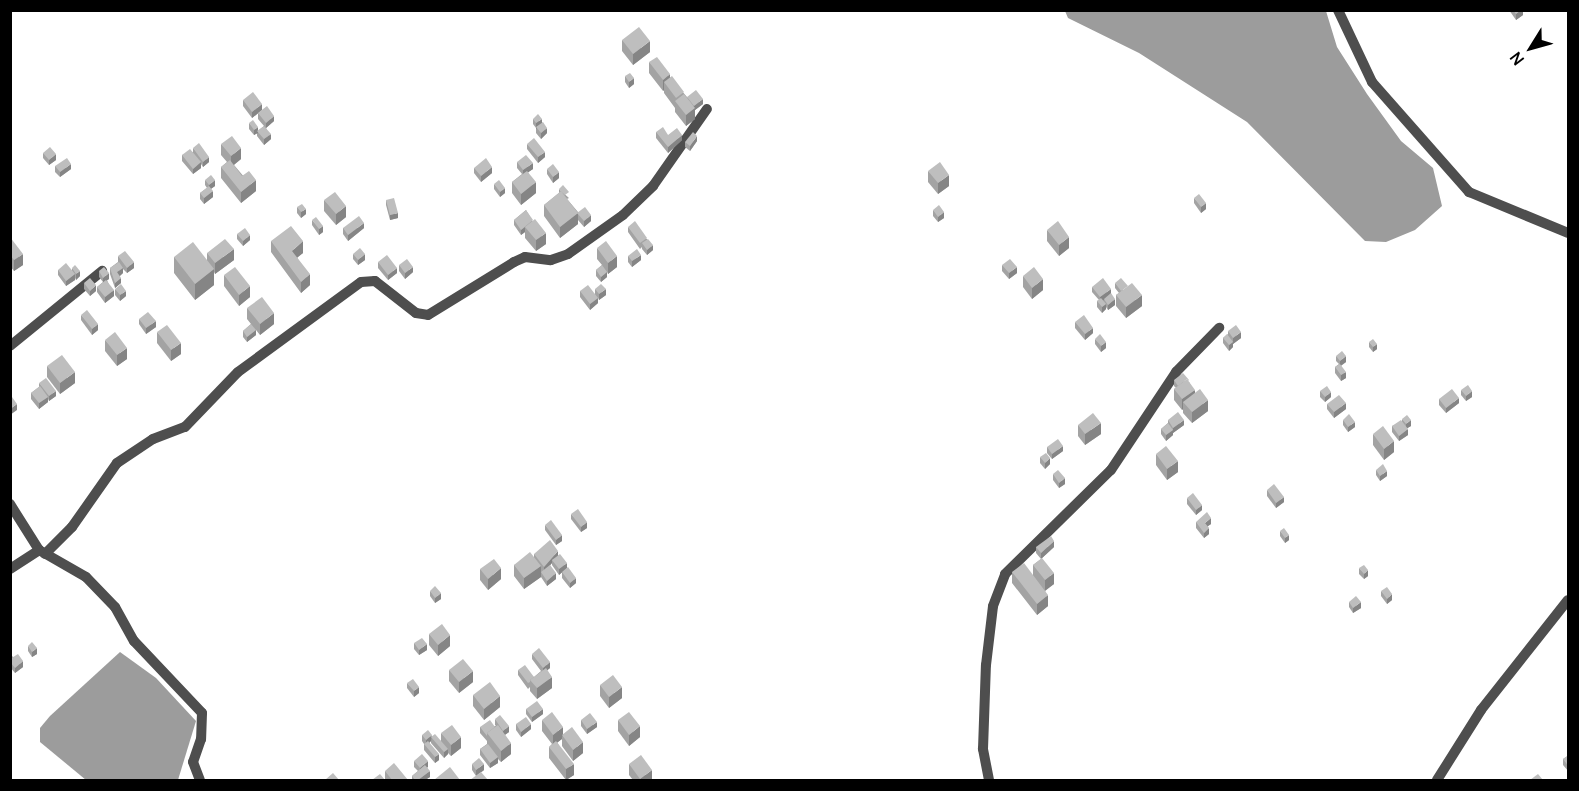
<!DOCTYPE html>
<style>
body{margin:0}
#map{position:relative;width:1579px;height:791px;overflow:hidden;background:#fff;font-family:Manrope,sans-serif}
div>[style]{position:absolute}
.water>*{inset:0;background:#9c9c9c}
.street>*{height:10px;margin:-5px;padding:0 5px;transform-origin:5px;border-radius:5px;background:#4e4e4e}
.wall>*{inset:0;background:#a3a3a3}
.shaded-wall>*{inset:0;background:#858585}
.building>*{inset:0;background:#bebebe}
span{translate:-50% -50%;white-space:nowrap;text-align:center;line-height:1.15;-webkit-text-stroke:6px #fff;paint-order:stroke}
.frame{position:absolute;inset:0;border:12px solid #000;pointer-events:none}
.north{position:absolute;left:1501px;top:18px;width:60px;height:60px;-webkit-text-stroke:4px #fff;paint-order:stroke;rotate:233deg;font-size:16px;font-weight:700;line-height:24px;text-align:center;color:#000}
.north::after{content:'';display:block;margin:auto;width:21px;height:27px;background:#000;clip-path:polygon(50% 0,100% 100%,50% 72%,0 100%)}
</style>
<div id="map">
<div class="water">
<i style="clip-path:polygon(1065px 11px,1326px 11px,1337px 47px,1367px 94px,1401px 141px,1433px 168px,1442px 206px,1415px 230px,1386px 242px,1365px 241px,1247px 122px,1139px 53px,1068px 18px)"></i>
<i style="clip-path:polygon(120px 652px,156px 678px,196px 721px,178px 780px,86px 780px,40px 742px,40px 728px,50px 716px)"></i>
</div>
<div class="street">
<i style="left:1338px;top:10px;width:80px;rotate:64.7deg"></i>
<i style="left:1372px;top:82px;width:147px;rotate:48.6deg"></i>
<i style="left:1469px;top:192px;width:107px;rotate:22.5deg"></i>
<i style="left:10px;top:346px;width:119px;rotate:-39.2deg"></i>
<i style="left:10px;top:504px;width:54px;rotate:57.8deg"></i>
<i style="left:39px;top:550px;width:54px;rotate:29.9deg"></i>
<i style="left:86px;top:577px;width:42px;rotate:46deg"></i>
<i style="left:115px;top:607px;width:39px;rotate:61deg"></i>
<i style="left:134px;top:641px;width:99px;rotate:46.6deg"></i>
<i style="left:202px;top:713px;width:26px;rotate:92deg"></i>
<i style="left:201px;top:739px;width:24px;rotate:109deg"></i>
<i style="left:193px;top:762px;width:19px;rotate:69deg"></i>
<i style="left:45px;top:554px;width:38px;rotate:-45deg"></i>
<i style="left:72px;top:527px;width:78px;rotate:-54.9deg"></i>
<i style="left:117px;top:463px;width:43px;rotate:-33.7deg"></i>
<i style="left:153px;top:439px;width:34px;rotate:-21deg"></i>
<i style="left:185px;top:427px;width:76px;rotate:-46.1deg"></i>
<i style="left:238px;top:372px;width:152px;rotate:-36.2deg"></i>
<i style="left:361px;top:282px;width:14px;rotate:-4deg"></i>
<i style="left:375px;top:281px;width:52px;rotate:38deg"></i>
<i style="left:416px;top:313px;width:12px;rotate:9deg"></i>
<i style="left:428px;top:315px;width:101px;rotate:-31.6deg"></i>
<i style="left:514px;top:262px;width:12px;rotate:-24deg"></i>
<i style="left:525px;top:257px;width:26px;rotate:7deg"></i>
<i style="left:551px;top:260px;width:18px;rotate:-19deg"></i>
<i style="left:568px;top:254px;width:67px;rotate:-35.3deg"></i>
<i style="left:623px;top:215px;width:42px;rotate:-44deg"></i>
<i style="left:653px;top:186px;width:94px;rotate:-55deg"></i>
<i style="left:10px;top:569px;width:35px;rotate:-33deg"></i>
<i style="left:989px;top:780px;width:32px;rotate:-101deg"></i>
<i style="left:983px;top:749px;width:84px;rotate:-88deg"></i>
<i style="left:986px;top:665px;width:59px;rotate:-83.2deg"></i>
<i style="left:993px;top:606px;width:34px;rotate:-69deg"></i>
<i style="left:1005px;top:574px;width:148px;rotate:-44.5deg"></i>
<i style="left:1111px;top:470px;width:118px;rotate:-56.4deg"></i>
<i style="left:1176px;top:372px;width:62px;rotate:-45.7deg"></i>
<i style="left:1437px;top:780px;width:83px;rotate:-57.8deg"></i>
<i style="left:1481px;top:710px;width:140px;rotate:-51.7deg"></i>
</div>
<div class="wall">
<i style="clip-path:polygon(1509px 10px,1523px 10px,1523px 15px,1516px 20px)"></i>
<i style="clip-path:polygon(622px 40px,650px 52px,633px 65px,622px 51px)"></i>
<i style="clip-path:polygon(649px 62px,670px 77px,687px 97px,703px 104px,695px 110px,695px 119px,686px 126px,675px 112px,675px 108px,664px 93px,664px 90px,663px 91px,649px 73px)"></i>
<i style="clip-path:polygon(625px 76px,634px 84px,629px 88px,625px 82px)"></i>
<i style="clip-path:polygon(243px 100px,262px 110px,252px 118px,243px 106px)"></i>
<i style="clip-path:polygon(258px 113px,274px 121px,266px 128px,271px 139px,264px 145px,257px 136px,257px 133px,254px 135px,249px 129px,249px 123px,258px 131px,264px 126px,258px 119px)"></i>
<i style="clip-path:polygon(533px 119px,542px 122px,547px 133px,541px 139px,536px 133px,536px 128px,533px 124px)"></i>
<i style="clip-path:polygon(656px 132px,668px 135px,682px 140px,668px 153px,656px 138px)"></i>
<i style="clip-path:polygon(697px 141px,690px 151px,685px 147px,685px 142px)"></i>
<i style="clip-path:polygon(221px 144px,241px 159px,234px 165px,256px 191px,241px 203px,221px 178px,221px 167px,227px 162px,221px 155px)"></i>
<i style="clip-path:polygon(527px 144px,545px 157px,538px 163px,527px 149px)"></i>
<i style="clip-path:polygon(193px 148px,209px 162px,203px 167px,201px 164px,201px 168px,193px 174px,182px 161px,182px 155px,193px 152px)"></i>
<i style="clip-path:polygon(43px 153px,56px 160px,49px 165px,43px 158px)"></i>
<i style="clip-path:polygon(517px 162px,533px 169px,528px 172px,536px 193px,521px 205px,512px 193px,512px 182px,522px 174px,517px 168px)"></i>
<i style="clip-path:polygon(55px 166px,71px 169px,60px 177px,55px 172px)"></i>
<i style="clip-path:polygon(474px 168px,492px 173px,481px 182px,474px 173px)"></i>
<i style="clip-path:polygon(547px 169px,559px 178px,553px 183px,547px 174px)"></i>
<i style="clip-path:polygon(928px 171px,949px 186px,938px 194px,928px 182px)"></i>
<i style="clip-path:polygon(205px 180px,215px 186px,211px 189px,213px 197px,204px 204px,200px 199px,200px 193px,207px 188px,205px 185px)"></i>
<i style="clip-path:polygon(494px 184px,505px 193px,500px 197px,494px 189px)"></i>
<i style="clip-path:polygon(559px 189px,569px 198px,567px 199px,578px 212px,591px 221px,584px 227px,578px 220px,578px 224px,560px 238px,544px 216px,544px 205px,559px 193px)"></i>
<i style="clip-path:polygon(1194px 198px,1206px 209px,1201px 213px,1194px 203px)"></i>
<i style="clip-path:polygon(324px 200px,346px 217px,336px 225px,324px 211px)"></i>
<i style="clip-path:polygon(386px 200px,398px 218px,390px 220px,386px 205px)"></i>
<i style="clip-path:polygon(297px 207px,306px 214px,301px 218px,297px 213px)"></i>
<i style="clip-path:polygon(526px 210px,546px 244px,536px 251px,525px 238px,525px 232px,521px 235px,514px 225px,514px 220px)"></i>
<i style="clip-path:polygon(933px 210px,944px 218px,938px 222px,933px 216px)"></i>
<i style="clip-path:polygon(312px 220px,323px 232px,319px 235px,312px 225px)"></i>
<i style="clip-path:polygon(628px 227px,647px 239px,653px 250px,647px 255px,642px 249px,642px 247px,640px 249px,628px 232px)"></i>
<i style="clip-path:polygon(343px 228px,364px 228px,348px 241px,343px 234px)"></i>
<i style="clip-path:polygon(1047px 230px,1069px 248px,1059px 256px,1047px 241px)"></i>
<i style="clip-path:polygon(237px 234px,250px 240px,243px 246px,237px 239px)"></i>
<i style="clip-path:polygon(10px 237px,23px 265px,14px 271px,10px 266px)"></i>
<i style="clip-path:polygon(271px 241px,303px 253px,297px 257px,310px 285px,301px 293px,271px 252px)"></i>
<i style="clip-path:polygon(597px 248px,617px 267px,608px 274px,607px 272px,607px 277px,601px 282px,596px 276px,596px 270px,602px 265px,597px 259px)"></i>
<i style="clip-path:polygon(207px 253px,234px 260px,215px 274px,214px 272px,214px 285px,195px 300px,174px 273px,174px 257px,207px 260px)"></i>
<i style="clip-path:polygon(353px 254px,365px 260px,358px 265px,353px 259px)"></i>
<i style="clip-path:polygon(118px 256px,134px 268px,127px 273px,123px 269px,123px 273px,120px 276px,121px 283px,115px 288px,110px 274px,110px 268px,118px 262px)"></i>
<i style="clip-path:polygon(628px 256px,641px 260px,632px 267px,628px 262px)"></i>
<i style="clip-path:polygon(378px 262px,397px 273px,388px 280px,378px 268px)"></i>
<i style="clip-path:polygon(399px 265px,413px 272px,405px 279px,399px 271px)"></i>
<i style="clip-path:polygon(1002px 265px,1017px 273px,1009px 279px,1002px 271px)"></i>
<i style="clip-path:polygon(72px 268px,80px 276px,76px 280px,75px 278px,75px 280px,66px 286px,58px 275px,58px 270px,72px 270px)"></i>
<i style="clip-path:polygon(99px 271px,109px 279px,107px 280px,114px 296px,105px 303px,97px 292px,97px 287px,103px 282px,99px 277px)"></i>
<i style="clip-path:polygon(224px 275px,250px 297px,239px 306px,224px 286px)"></i>
<i style="clip-path:polygon(1023px 276px,1043px 290px,1032px 299px,1023px 287px)"></i>
<i style="clip-path:polygon(84px 283px,96px 291px,90px 296px,84px 289px)"></i>
<i style="clip-path:polygon(1115px 283px,1142px 306px,1126px 318px,1116px 306px,1116px 295px,1119px 293px,1115px 288px)"></i>
<i style="clip-path:polygon(1092px 287px,1111px 294px,1115px 305px,1108px 310px,1106px 307px,1106px 309px,1102px 313px,1097px 307px,1097px 301px,1099px 300px,1092px 292px)"></i>
<i style="clip-path:polygon(115px 289px,126px 296px,120px 301px,115px 295px)"></i>
<i style="clip-path:polygon(595px 289px,606px 295px,599px 300px,598px 298px,598px 303px,590px 310px,580px 297px,580px 291px,595px 294px)"></i>
<i style="clip-path:polygon(247px 308px,274px 324px,260px 335px,256px 330px,256px 335px,247px 342px,243px 337px,243px 331px,251px 324px,247px 319px)"></i>
<i style="clip-path:polygon(81px 315px,98px 330px,92px 335px,81px 320px)"></i>
<i style="clip-path:polygon(139px 319px,156px 327px,146px 334px,139px 324px)"></i>
<i style="clip-path:polygon(1075px 322px,1093px 333px,1085px 340px,1075px 328px)"></i>
<i style="clip-path:polygon(1228px 331px,1241px 338px,1233px 344px,1233px 347px,1229px 351px,1223px 343px,1223px 338px,1228px 334px)"></i>
<i style="clip-path:polygon(157px 332px,181px 354px,171px 361px,157px 343px)"></i>
<i style="clip-path:polygon(1095px 339px,1106px 348px,1101px 352px,1095px 344px)"></i>
<i style="clip-path:polygon(105px 340px,127px 359px,117px 366px,105px 351px)"></i>
<i style="clip-path:polygon(1369px 342px,1377px 349px,1373px 352px,1369px 347px)"></i>
<i style="clip-path:polygon(1336px 356px,1346px 362px,1341px 366px,1346px 378px,1341px 381px,1335px 373px,1335px 367px,1339px 364px,1336px 361px)"></i>
<i style="clip-path:polygon(47px 366px,75px 383px,60px 394px,47px 377px)"></i>
<i style="clip-path:polygon(1174px 380px,1189px 382px,1195px 393px,1208px 411px,1192px 423px,1183px 413px,1183px 409px,1182px 410px,1174px 400px,1174px 389px,1176px 388px,1174px 386px)"></i>
<i style="clip-path:polygon(39px 383px,56px 396px,49px 401px,48px 399px,48px 402px,39px 409px,31px 399px,31px 393px,39px 387px)"></i>
<i style="clip-path:polygon(1461px 390px,1472px 397px,1466px 401px,1461px 395px)"></i>
<i style="clip-path:polygon(1320px 391px,1331px 397px,1325px 402px,1320px 397px)"></i>
<i style="clip-path:polygon(1439px 399px,1459px 403px,1446px 413px,1439px 405px)"></i>
<i style="clip-path:polygon(1327px 404px,1346px 409px,1334px 418px,1327px 409px)"></i>
<i style="clip-path:polygon(1402px 419px,1411px 426px,1407px 428px,1408px 435px,1399px 441px,1392px 432px,1392px 426px,1402px 422px)"></i>
<i style="clip-path:polygon(1168px 420px,1184px 425px,1173px 433px,1173px 432px,1173px 435px,1166px 441px,1161px 434px,1161px 429px,1168px 423px)"></i>
<i style="clip-path:polygon(1343px 420px,1355px 427px,1348px 432px,1343px 425px)"></i>
<i style="clip-path:polygon(1078px 425px,1101px 434px,1085px 445px,1078px 436px)"></i>
<i style="clip-path:polygon(1373px 434px,1394px 452px,1384px 460px,1373px 445px)"></i>
<i style="clip-path:polygon(1047px 447px,1063px 451px,1052px 459px,1047px 453px)"></i>
<i style="clip-path:polygon(1156px 454px,1178px 472px,1167px 480px,1156px 465px)"></i>
<i style="clip-path:polygon(1040px 457px,1050px 464px,1045px 469px,1040px 463px)"></i>
<i style="clip-path:polygon(1376px 470px,1387px 476px,1380px 481px,1376px 475px)"></i>
<i style="clip-path:polygon(1053px 474px,1065px 484px,1059px 488px,1053px 480px)"></i>
<i style="clip-path:polygon(1267px 490px,1284px 502px,1276px 508px,1267px 496px)"></i>
<i style="clip-path:polygon(1187px 498px,1202px 510px,1196px 515px,1187px 504px)"></i>
<i style="clip-path:polygon(571px 514px,587px 528px,581px 532px,571px 519px)"></i>
<i style="clip-path:polygon(1196px 522px,1211px 524px,1208px 526px,1209px 534px,1204px 538px,1196px 528px)"></i>
<i style="clip-path:polygon(545px 525px,562px 541px,556px 545px,545px 530px)"></i>
<i style="clip-path:polygon(1280px 531px,1289px 540px,1285px 543px,1280px 536px)"></i>
<i style="clip-path:polygon(1036px 547px,1054px 547px,1041px 559px,1054px 584px,1045px 590px,1048px 606px,1037px 615px,1012px 583px,1012px 572px,1033px 576px,1033px 565px,1041px 559px,1036px 553px)"></i>
<i style="clip-path:polygon(534px 554px,558px 555px,576px 583px,570px 588px,562px 578px,562px 572px,559px 575px,552px 565px,552px 563px,550px 565px,556px 579px,547px 586px,541px 577px,524px 589px,514px 576px,514px 565px,534px 557px)"></i>
<i style="clip-path:polygon(1359px 568px,1368px 576px,1364px 579px,1359px 574px)"></i>
<i style="clip-path:polygon(480px 569px,501px 579px,488px 590px,480px 580px)"></i>
<i style="clip-path:polygon(430px 591px,441px 599px,435px 603px,430px 596px)"></i>
<i style="clip-path:polygon(1381px 591px,1392px 600px,1387px 604px,1381px 596px)"></i>
<i style="clip-path:polygon(1349px 602px,1361px 608px,1353px 613px,1349px 607px)"></i>
<i style="clip-path:polygon(429px 634px,450px 646px,438px 656px,429px 645px)"></i>
<i style="clip-path:polygon(414px 643px,427px 650px,419px 655px,414px 649px)"></i>
<i style="clip-path:polygon(28px 646px,37px 654px,32px 657px,28px 651px)"></i>
<i style="clip-path:polygon(10px 654px,23px 667px,15px 673px,10px 667px)"></i>
<i style="clip-path:polygon(532px 654px,550px 668px,547px 670px,552px 688px,537px 699px,530px 691px,530px 687px,528px 689px,518px 675px,518px 670px,534px 677px,541px 671px,532px 659px)"></i>
<i style="clip-path:polygon(449px 670px,473px 682px,459px 693px,449px 681px)"></i>
<i style="clip-path:polygon(407px 683px,419px 693px,414px 697px,407px 688px)"></i>
<i style="clip-path:polygon(600px 685px,622px 698px,609px 708px,600px 696px)"></i>
<i style="clip-path:polygon(473px 695px,500px 707px,484px 720px,473px 706px)"></i>
<i style="clip-path:polygon(526px 709px,543px 714px,532px 722px,526px 714px)"></i>
<i style="clip-path:polygon(495px 719px,509px 732px,505px 735px,511px 754px,501px 762px,498px 759px,498px 763px,490px 768px,480px 755px,480px 749px,487px 744px,487px 741px,480px 733px,480px 727px,496px 726px,495px 725px)"></i>
<i style="clip-path:polygon(542px 720px,563px 734px,583px 753px,573px 761px,562px 746px,562px 739px,557px 742px,574px 775px,566px 780px,549px 758px,549px 747px,552px 744px,542px 731px)"></i>
<i style="clip-path:polygon(581px 720px,597px 727px,587px 734px,581px 726px)"></i>
<i style="clip-path:polygon(618px 720px,640px 737px,629px 746px,618px 731px)"></i>
<i style="clip-path:polygon(516px 724px,531px 729px,521px 737px,516px 730px)"></i>
<i style="clip-path:polygon(441px 733px,461px 748px,451px 756px,448px 753px,448px 754px,444px 758px,431px 743px,431px 741px,429px 743px,439px 760px,435px 763px,424px 750px,424px 744px,422px 741px,422px 735px,432px 737px,441px 741px)"></i>
<i style="clip-path:polygon(1569px 755px,1569px 772px,1563px 765px,1563px 759px)"></i>
<i style="clip-path:polygon(414px 761px,428px 767px,427px 767px,430px 777px,425px 780px,412px 780px,412px 776px,418px 771px,414px 767px)"></i>
<i style="clip-path:polygon(472px 764px,484px 770px,476px 776px,472px 770px)"></i>
<i style="clip-path:polygon(629px 764px,652px 780px,633px 780px,629px 775px)"></i>
<i style="clip-path:polygon(385px 771px,408px 780px,372px 780px,385px 779px)"></i>
</div>
<div class="shaded-wall">
<i style="clip-path:polygon(1521px 10px,1523px 10px,1523px 15px,1516px 20px,1516px 14px)"></i>
<i style="clip-path:polygon(650px 41px,650px 52px,633px 65px,633px 54px)"></i>
<i style="clip-path:polygon(670px 74px,670px 85px,664px 82px,664px 90px,663px 91px,663px 80px)"></i>
<i style="clip-path:polygon(634px 78px,634px 84px,629px 88px,629px 82px)"></i>
<i style="clip-path:polygon(703px 99px,703px 104px,695px 110px,695px 119px,686px 126px,686px 115px,692px 107px)"></i>
<i style="clip-path:polygon(262px 104px,262px 110px,252px 118px,252px 112px)"></i>
<i style="clip-path:polygon(274px 116px,274px 121px,266px 128px,266px 123px)"></i>
<i style="clip-path:polygon(542px 119px,542px 124px,536px 129px,536px 123px)"></i>
<i style="clip-path:polygon(258px 127px,258px 133px,254px 135px,254px 130px)"></i>
<i style="clip-path:polygon(547px 128px,547px 133px,541px 139px,541px 133px)"></i>
<i style="clip-path:polygon(271px 134px,271px 139px,264px 145px,264px 139px)"></i>
<i style="clip-path:polygon(682px 135px,682px 140px,668px 153px,668px 147px)"></i>
<i style="clip-path:polygon(697px 136px,697px 141px,690px 151px,690px 146px)"></i>
<i style="clip-path:polygon(241px 148px,241px 159px,231px 167px,231px 156px)"></i>
<i style="clip-path:polygon(545px 152px,545px 157px,538px 163px,538px 157px)"></i>
<i style="clip-path:polygon(56px 154px,56px 160px,49px 165px,49px 160px)"></i>
<i style="clip-path:polygon(209px 157px,209px 162px,203px 167px,203px 162px)"></i>
<i style="clip-path:polygon(201px 162px,201px 168px,193px 174px,193px 169px)"></i>
<i style="clip-path:polygon(533px 163px,533px 169px,523px 176px,523px 170px)"></i>
<i style="clip-path:polygon(71px 164px,71px 169px,60px 177px,60px 172px)"></i>
<i style="clip-path:polygon(492px 167px,492px 173px,481px 182px,481px 176px)"></i>
<i style="clip-path:polygon(559px 172px,559px 178px,553px 183px,553px 177px)"></i>
<i style="clip-path:polygon(949px 175px,949px 186px,938px 194px,938px 183px)"></i>
<i style="clip-path:polygon(215px 180px,215px 186px,209px 190px,209px 185px)"></i>
<i style="clip-path:polygon(256px 180px,256px 191px,241px 203px,241px 192px)"></i>
<i style="clip-path:polygon(536px 182px,536px 193px,521px 205px,521px 194px)"></i>
<i style="clip-path:polygon(505px 188px,505px 193px,500px 197px,500px 192px)"></i>
<i style="clip-path:polygon(213px 191px,213px 197px,204px 204px,204px 198px)"></i>
<i style="clip-path:polygon(1206px 203px,1206px 209px,1201px 213px,1201px 207px)"></i>
<i style="clip-path:polygon(346px 206px,346px 217px,336px 225px,336px 214px)"></i>
<i style="clip-path:polygon(306px 209px,306px 214px,301px 218px,301px 212px)"></i>
<i style="clip-path:polygon(944px 212px,944px 218px,938px 222px,938px 217px)"></i>
<i style="clip-path:polygon(398px 213px,398px 218px,390px 220px,390px 215px)"></i>
<i style="clip-path:polygon(578px 213px,578px 224px,560px 238px,560px 227px)"></i>
<i style="clip-path:polygon(591px 215px,591px 221px,584px 227px,584px 221px)"></i>
<i style="clip-path:polygon(364px 223px,364px 228px,348px 241px,348px 235px)"></i>
<i style="clip-path:polygon(323px 226px,323px 232px,319px 235px,319px 229px)"></i>
<i style="clip-path:polygon(525px 227px,525px 232px,521px 235px,521px 230px)"></i>
<i style="clip-path:polygon(546px 233px,546px 244px,536px 251px,536px 240px)"></i>
<i style="clip-path:polygon(250px 235px,250px 240px,243px 246px,243px 241px)"></i>
<i style="clip-path:polygon(1069px 237px,1069px 248px,1059px 256px,1059px 245px)"></i>
<i style="clip-path:polygon(303px 241px,303px 253px,292px 262px,292px 251px)"></i>
<i style="clip-path:polygon(653px 245px,653px 250px,647px 255px,647px 250px)"></i>
<i style="clip-path:polygon(234px 249px,234px 260px,215px 274px,215px 263px)"></i>
<i style="clip-path:polygon(23px 254px,23px 265px,14px 271px,14px 260px)"></i>
<i style="clip-path:polygon(365px 254px,365px 260px,358px 265px,358px 260px)"></i>
<i style="clip-path:polygon(641px 255px,641px 260px,632px 267px,632px 261px)"></i>
<i style="clip-path:polygon(617px 256px,617px 267px,608px 274px,608px 263px)"></i>
<i style="clip-path:polygon(134px 262px,134px 268px,127px 273px,127px 268px)"></i>
<i style="clip-path:polygon(413px 267px,413px 272px,405px 279px,405px 273px)"></i>
<i style="clip-path:polygon(1017px 267px,1017px 273px,1009px 279px,1009px 273px)"></i>
<i style="clip-path:polygon(123px 268px,123px 273px,117px 278px,117px 272px)"></i>
<i style="clip-path:polygon(397px 268px,397px 273px,388px 280px,388px 275px)"></i>
<i style="clip-path:polygon(214px 269px,214px 285px,195px 300px,195px 284px)"></i>
<i style="clip-path:polygon(80px 271px,80px 276px,76px 280px,76px 274px)"></i>
<i style="clip-path:polygon(607px 272px,607px 277px,601px 282px,601px 277px)"></i>
<i style="clip-path:polygon(109px 273px,109px 279px,103px 283px,103px 278px)"></i>
<i style="clip-path:polygon(75px 274px,75px 280px,66px 286px,66px 281px)"></i>
<i style="clip-path:polygon(310px 274px,310px 285px,301px 293px,301px 282px)"></i>
<i style="clip-path:polygon(121px 278px,121px 283px,115px 288px,115px 283px)"></i>
<i style="clip-path:polygon(1043px 279px,1043px 290px,1032px 299px,1032px 288px)"></i>
<i style="clip-path:polygon(96px 285px,96px 291px,90px 296px,90px 291px)"></i>
<i style="clip-path:polygon(250px 286px,250px 297px,239px 306px,239px 295px)"></i>
<i style="clip-path:polygon(606px 289px,606px 295px,599px 300px,599px 294px)"></i>
<i style="clip-path:polygon(1111px 289px,1111px 294px,1100px 303px,1100px 297px)"></i>
<i style="clip-path:polygon(114px 290px,114px 296px,105px 303px,105px 297px)"></i>
<i style="clip-path:polygon(126px 291px,126px 296px,120px 301px,120px 295px)"></i>
<i style="clip-path:polygon(1142px 295px,1142px 306px,1126px 318px,1126px 307px)"></i>
<i style="clip-path:polygon(598px 298px,598px 303px,590px 310px,590px 304px)"></i>
<i style="clip-path:polygon(1115px 299px,1115px 305px,1108px 310px,1108px 305px)"></i>
<i style="clip-path:polygon(1106px 304px,1106px 309px,1102px 313px,1102px 307px)"></i>
<i style="clip-path:polygon(274px 313px,274px 324px,260px 335px,260px 324px)"></i>
<i style="clip-path:polygon(156px 321px,156px 327px,146px 334px,146px 328px)"></i>
<i style="clip-path:polygon(98px 324px,98px 330px,92px 335px,92px 329px)"></i>
<i style="clip-path:polygon(1093px 328px,1093px 333px,1085px 340px,1085px 334px)"></i>
<i style="clip-path:polygon(256px 330px,256px 335px,247px 342px,247px 337px)"></i>
<i style="clip-path:polygon(1241px 332px,1241px 338px,1233px 344px,1233px 347px,1229px 351px,1229px 345px,1233px 342px,1233px 338px)"></i>
<i style="clip-path:polygon(1106px 342px,1106px 348px,1101px 352px,1101px 346px)"></i>
<i style="clip-path:polygon(181px 343px,181px 354px,171px 361px,171px 350px)"></i>
<i style="clip-path:polygon(1377px 344px,1377px 349px,1373px 352px,1373px 347px)"></i>
<i style="clip-path:polygon(127px 348px,127px 359px,117px 366px,117px 355px)"></i>
<i style="clip-path:polygon(1346px 356px,1346px 362px,1340px 366px,1340px 361px)"></i>
<i style="clip-path:polygon(75px 372px,75px 383px,60px 394px,60px 383px)"></i>
<i style="clip-path:polygon(1346px 372px,1346px 378px,1341px 381px,1341px 375px)"></i>
<i style="clip-path:polygon(1195px 390px,1195px 401px,1183px 402px,1183px 409px,1182px 410px,1182px 399px)"></i>
<i style="clip-path:polygon(56px 391px,56px 396px,49px 401px,49px 396px)"></i>
<i style="clip-path:polygon(1472px 391px,1472px 397px,1466px 401px,1466px 396px)"></i>
<i style="clip-path:polygon(1331px 392px,1331px 397px,1325px 402px,1325px 397px)"></i>
<i style="clip-path:polygon(48px 397px,48px 402px,39px 409px,39px 403px)"></i>
<i style="clip-path:polygon(1459px 398px,1459px 403px,1446px 413px,1446px 408px)"></i>
<i style="clip-path:polygon(1208px 400px,1208px 411px,1192px 423px,1192px 412px)"></i>
<i style="clip-path:polygon(1346px 403px,1346px 409px,1334px 418px,1334px 412px)"></i>
<i style="clip-path:polygon(17px 404px,17px 410px,10px 415px,10px 409px)"></i>
<i style="clip-path:polygon(1184px 420px,1184px 425px,1173px 433px,1173px 428px)"></i>
<i style="clip-path:polygon(1411px 420px,1411px 426px,1406px 429px,1406px 424px)"></i>
<i style="clip-path:polygon(1355px 422px,1355px 427px,1348px 432px,1348px 427px)"></i>
<i style="clip-path:polygon(1101px 423px,1101px 434px,1085px 445px,1085px 434px)"></i>
<i style="clip-path:polygon(1408px 429px,1408px 435px,1399px 441px,1399px 436px)"></i>
<i style="clip-path:polygon(1173px 430px,1173px 435px,1166px 441px,1166px 435px)"></i>
<i style="clip-path:polygon(1394px 441px,1394px 452px,1384px 460px,1384px 449px)"></i>
<i style="clip-path:polygon(1063px 446px,1063px 451px,1052px 459px,1052px 454px)"></i>
<i style="clip-path:polygon(1050px 458px,1050px 464px,1045px 469px,1045px 463px)"></i>
<i style="clip-path:polygon(1178px 461px,1178px 472px,1167px 480px,1167px 469px)"></i>
<i style="clip-path:polygon(1387px 471px,1387px 476px,1380px 481px,1380px 476px)"></i>
<i style="clip-path:polygon(1065px 478px,1065px 484px,1059px 488px,1059px 483px)"></i>
<i style="clip-path:polygon(1284px 497px,1284px 502px,1276px 508px,1276px 503px)"></i>
<i style="clip-path:polygon(1202px 505px,1202px 510px,1196px 515px,1196px 510px)"></i>
<i style="clip-path:polygon(1211px 518px,1211px 524px,1205px 528px,1205px 523px)"></i>
<i style="clip-path:polygon(587px 522px,587px 528px,581px 532px,581px 527px)"></i>
<i style="clip-path:polygon(1209px 528px,1209px 534px,1204px 538px,1204px 533px)"></i>
<i style="clip-path:polygon(562px 535px,562px 541px,556px 545px,556px 540px)"></i>
<i style="clip-path:polygon(1289px 535px,1289px 540px,1285px 543px,1285px 538px)"></i>
<i style="clip-path:polygon(1054px 541px,1054px 547px,1041px 559px,1041px 553px)"></i>
<i style="clip-path:polygon(558px 551px,558px 557px,552px 560px,552px 563px,544px 572px,544px 567px)"></i>
<i style="clip-path:polygon(567px 563px,567px 568px,559px 575px,559px 569px)"></i>
<i style="clip-path:polygon(541px 566px,541px 577px,524px 589px,524px 578px)"></i>
<i style="clip-path:polygon(501px 568px,501px 579px,488px 590px,488px 579px)"></i>
<i style="clip-path:polygon(1368px 570px,1368px 576px,1364px 579px,1364px 574px)"></i>
<i style="clip-path:polygon(556px 573px,556px 579px,547px 586px,547px 581px)"></i>
<i style="clip-path:polygon(1054px 573px,1054px 584px,1045px 591px,1045px 580px)"></i>
<i style="clip-path:polygon(576px 578px,576px 583px,570px 588px,570px 583px)"></i>
<i style="clip-path:polygon(441px 593px,441px 599px,435px 603px,435px 598px)"></i>
<i style="clip-path:polygon(1392px 594px,1392px 600px,1387px 604px,1387px 599px)"></i>
<i style="clip-path:polygon(1048px 595px,1048px 606px,1037px 615px,1037px 604px)"></i>
<i style="clip-path:polygon(1361px 602px,1361px 608px,1353px 613px,1353px 608px)"></i>
<i style="clip-path:polygon(450px 635px,450px 646px,438px 656px,438px 645px)"></i>
<i style="clip-path:polygon(427px 644px,427px 650px,419px 655px,419px 650px)"></i>
<i style="clip-path:polygon(37px 648px,37px 654px,32px 657px,32px 652px)"></i>
<i style="clip-path:polygon(23px 661px,23px 667px,15px 673px,15px 668px)"></i>
<i style="clip-path:polygon(550px 662px,550px 668px,543px 674px,543px 668px)"></i>
<i style="clip-path:polygon(473px 671px,473px 682px,459px 693px,459px 682px)"></i>
<i style="clip-path:polygon(552px 677px,552px 688px,537px 699px,537px 688px)"></i>
<i style="clip-path:polygon(419px 687px,419px 693px,414px 697px,414px 691px)"></i>
<i style="clip-path:polygon(622px 687px,622px 698px,609px 708px,609px 697px)"></i>
<i style="clip-path:polygon(500px 696px,500px 707px,484px 720px,484px 709px)"></i>
<i style="clip-path:polygon(543px 709px,543px 714px,532px 722px,532px 717px)"></i>
<i style="clip-path:polygon(597px 722px,597px 727px,587px 734px,587px 729px)"></i>
<i style="clip-path:polygon(531px 724px,531px 729px,521px 737px,521px 732px)"></i>
<i style="clip-path:polygon(509px 726px,509px 732px,503px 736px,503px 731px)"></i>
<i style="clip-path:polygon(640px 726px,640px 737px,629px 746px,629px 735px)"></i>
<i style="clip-path:polygon(563px 727px,563px 737px,562px 735px,562px 739px,553px 746px,553px 735px)"></i>
<i style="clip-path:polygon(432px 735px,431px 741px,426px 746px,426px 740px)"></i>
<i style="clip-path:polygon(461px 737px,461px 748px,451px 756px,451px 745px)"></i>
<i style="clip-path:polygon(583px 742px,583px 753px,573px 761px,573px 750px)"></i>
<i style="clip-path:polygon(511px 743px,511px 754px,501px 762px,501px 751px)"></i>
<i style="clip-path:polygon(448px 749px,448px 754px,444px 758px,444px 752px)"></i>
<i style="clip-path:polygon(439px 754px,439px 760px,435px 763px,435px 757px)"></i>
<i style="clip-path:polygon(498px 757px,498px 763px,490px 768px,490px 763px)"></i>
<i style="clip-path:polygon(428px 761px,428px 767px,420px 773px,420px 768px)"></i>
<i style="clip-path:polygon(484px 764px,484px 770px,476px 776px,476px 770px)"></i>
<i style="clip-path:polygon(574px 764px,574px 775px,566px 780px,566px 769px)"></i>
<i style="clip-path:polygon(652px 770px,652px 780px,640px 780px,640px 779px)"></i>
<i style="clip-path:polygon(430px 771px,430px 777px,425px 780px,418px 780px)"></i>
</div>
<div class="building">
<i style="clip-path:polygon(1513px 10px,1521px 10px,1516px 14px)"></i>
<i style="clip-path:polygon(639px 27px,650px 41px,633px 54px,622px 40px)"></i>
<i style="clip-path:polygon(657px 57px,670px 74px,663px 80px,649px 62px)"></i>
<i style="clip-path:polygon(630px 73px,634px 78px,629px 82px,625px 76px)"></i>
<i style="clip-path:polygon(672px 76px,684px 92px,676px 98px,664px 82px)"></i>
<i style="clip-path:polygon(696px 90px,703px 99px,694px 106px,687px 97px)"></i>
<i style="clip-path:polygon(253px 92px,262px 104px,252px 112px,243px 100px)"></i>
<i style="clip-path:polygon(684px 94px,695px 108px,686px 115px,675px 101px)"></i>
<i style="clip-path:polygon(267px 106px,274px 116px,266px 123px,258px 113px)"></i>
<i style="clip-path:polygon(538px 114px,542px 119px,536px 123px,533px 119px)"></i>
<i style="clip-path:polygon(253px 120px,258px 127px,254px 130px,249px 123px)"></i>
<i style="clip-path:polygon(543px 122px,547px 128px,541px 133px,536px 127px)"></i>
<i style="clip-path:polygon(264px 126px,271px 134px,264px 139px,257px 131px)"></i>
<i style="clip-path:polygon(663px 127px,668px 135px,677px 128px,682px 135px,668px 147px,656px 132px)"></i>
<i style="clip-path:polygon(693px 132px,697px 136px,690px 146px,685px 142px)"></i>
<i style="clip-path:polygon(232px 136px,241px 148px,231px 156px,221px 144px)"></i>
<i style="clip-path:polygon(534px 138px,545px 152px,538px 157px,527px 144px)"></i>
<i style="clip-path:polygon(199px 143px,209px 157px,203px 162px,193px 148px)"></i>
<i style="clip-path:polygon(50px 147px,56px 154px,49px 160px,43px 153px)"></i>
<i style="clip-path:polygon(190px 149px,201px 162px,193px 169px,182px 155px)"></i>
<i style="clip-path:polygon(526px 155px,533px 163px,523px 170px,517px 162px)"></i>
<i style="clip-path:polygon(67px 158px,71px 164px,60px 172px,55px 166px)"></i>
<i style="clip-path:polygon(486px 158px,492px 167px,481px 176px,474px 168px)"></i>
<i style="clip-path:polygon(230px 160px,242px 176px,249px 171px,256px 180px,241px 192px,221px 167px)"></i>
<i style="clip-path:polygon(940px 162px,949px 175px,938px 183px,928px 171px)"></i>
<i style="clip-path:polygon(553px 164px,559px 172px,553px 177px,547px 169px)"></i>
<i style="clip-path:polygon(527px 171px,536px 182px,521px 194px,512px 182px)"></i>
<i style="clip-path:polygon(211px 175px,215px 180px,209px 185px,205px 180px)"></i>
<i style="clip-path:polygon(499px 180px,505px 188px,500px 192px,494px 184px)"></i>
<i style="clip-path:polygon(563px 185px,569px 192px,565px 195px,559px 189px)"></i>
<i style="clip-path:polygon(209px 186px,213px 191px,204px 198px,200px 193px)"></i>
<i style="clip-path:polygon(561px 191px,578px 213px,560px 227px,544px 205px)"></i>
<i style="clip-path:polygon(335px 192px,346px 206px,336px 214px,324px 200px)"></i>
<i style="clip-path:polygon(1199px 194px,1206px 203px,1201px 207px,1194px 198px)"></i>
<i style="clip-path:polygon(394px 198px,398px 213px,390px 215px,386px 200px)"></i>
<i style="clip-path:polygon(302px 204px,306px 209px,301px 212px,297px 207px)"></i>
<i style="clip-path:polygon(939px 205px,944px 212px,938px 217px,933px 210px)"></i>
<i style="clip-path:polygon(585px 207px,591px 215px,584px 221px,577px 213px)"></i>
<i style="clip-path:polygon(526px 210px,533px 220px,521px 230px,514px 220px)"></i>
<i style="clip-path:polygon(359px 216px,364px 223px,348px 235px,343px 228px)"></i>
<i style="clip-path:polygon(316px 217px,323px 226px,319px 229px,312px 220px)"></i>
<i style="clip-path:polygon(535px 219px,546px 233px,536px 240px,525px 227px)"></i>
<i style="clip-path:polygon(635px 221px,647px 238px,640px 243px,628px 227px)"></i>
<i style="clip-path:polygon(1058px 221px,1069px 237px,1059px 245px,1047px 230px)"></i>
<i style="clip-path:polygon(291px 226px,303px 241px,292px 251px,310px 274px,301px 282px,271px 241px)"></i>
<i style="clip-path:polygon(245px 228px,250px 235px,243px 241px,237px 234px)"></i>
<i style="clip-path:polygon(10px 237px,23px 254px,14px 260px,10px 255px)"></i>
<i style="clip-path:polygon(225px 239px,234px 249px,215px 263px,207px 253px)"></i>
<i style="clip-path:polygon(648px 239px,653px 245px,647px 250px,642px 243px)"></i>
<i style="clip-path:polygon(606px 241px,617px 256px,608px 263px,597px 248px)"></i>
<i style="clip-path:polygon(193px 242px,214px 269px,195px 284px,174px 257px)"></i>
<i style="clip-path:polygon(360px 248px,365px 254px,358px 260px,353px 254px)"></i>
<i style="clip-path:polygon(637px 249px,641px 255px,632px 261px,628px 256px)"></i>
<i style="clip-path:polygon(125px 251px,134px 262px,127px 268px,118px 256px)"></i>
<i style="clip-path:polygon(387px 255px,397px 268px,388px 275px,378px 262px)"></i>
<i style="clip-path:polygon(407px 259px,413px 267px,405px 273px,399px 265px)"></i>
<i style="clip-path:polygon(1010px 259px,1017px 267px,1009px 273px,1002px 265px)"></i>
<i style="clip-path:polygon(119px 262px,123px 268px,117px 272px,121px 278px,115px 283px,110px 268px)"></i>
<i style="clip-path:polygon(66px 263px,75px 274px,66px 281px,58px 270px)"></i>
<i style="clip-path:polygon(75px 265px,80px 271px,76px 274px,72px 268px)"></i>
<i style="clip-path:polygon(602px 265px,607px 272px,601px 277px,596px 270px)"></i>
<i style="clip-path:polygon(104px 267px,109px 273px,103px 278px,99px 271px)"></i>
<i style="clip-path:polygon(235px 267px,250px 286px,239px 295px,224px 275px)"></i>
<i style="clip-path:polygon(1034px 267px,1043px 279px,1032px 288px,1023px 276px)"></i>
<i style="clip-path:polygon(90px 278px,96px 285px,90px 291px,84px 283px)"></i>
<i style="clip-path:polygon(1103px 278px,1111px 289px,1100px 297px,1092px 287px)"></i>
<i style="clip-path:polygon(1121px 278px,1128px 286px,1121px 291px,1115px 283px)"></i>
<i style="clip-path:polygon(106px 280px,114px 290px,105px 297px,97px 287px)"></i>
<i style="clip-path:polygon(1132px 283px,1142px 295px,1126px 307px,1116px 295px)"></i>
<i style="clip-path:polygon(121px 284px,126px 291px,120px 295px,115px 289px)"></i>
<i style="clip-path:polygon(601px 284px,606px 289px,599px 294px,595px 289px)"></i>
<i style="clip-path:polygon(588px 285px,598px 298px,590px 304px,580px 291px)"></i>
<i style="clip-path:polygon(1111px 293px,1115px 299px,1108px 305px,1104px 299px)"></i>
<i style="clip-path:polygon(262px 297px,274px 313px,260px 324px,247px 308px)"></i>
<i style="clip-path:polygon(1101px 298px,1106px 304px,1102px 307px,1097px 301px)"></i>
<i style="clip-path:polygon(87px 310px,98px 324px,92px 329px,81px 315px)"></i>
<i style="clip-path:polygon(148px 312px,156px 321px,146px 328px,139px 319px)"></i>
<i style="clip-path:polygon(1084px 315px,1093px 328px,1085px 334px,1075px 322px)"></i>
<i style="clip-path:polygon(251px 324px,256px 330px,247px 337px,243px 331px)"></i>
<i style="clip-path:polygon(167px 325px,181px 343px,171px 350px,157px 332px)"></i>
<i style="clip-path:polygon(1236px 325px,1241px 332px,1233px 338px,1228px 331px)"></i>
<i style="clip-path:polygon(115px 332px,127px 348px,117px 355px,105px 340px)"></i>
<i style="clip-path:polygon(1100px 334px,1106px 342px,1101px 346px,1095px 339px)"></i>
<i style="clip-path:polygon(1227px 334px,1233px 342px,1229px 345px,1223px 338px)"></i>
<i style="clip-path:polygon(1373px 339px,1377px 344px,1373px 347px,1369px 342px)"></i>
<i style="clip-path:polygon(1342px 351px,1346px 356px,1340px 361px,1336px 356px)"></i>
<i style="clip-path:polygon(62px 355px,75px 372px,60px 383px,47px 366px)"></i>
<i style="clip-path:polygon(1340px 364px,1346px 372px,1341px 375px,1335px 367px)"></i>
<i style="clip-path:polygon(1183px 373px,1189px 380px,1188px 381px,1187px 379px,1178px 386px,1174px 380px)"></i>
<i style="clip-path:polygon(46px 378px,56px 391px,49px 396px,39px 383px)"></i>
<i style="clip-path:polygon(1187px 379px,1195px 390px,1182px 399px,1174px 389px)"></i>
<i style="clip-path:polygon(1468px 385px,1472px 391px,1466px 396px,1461px 390px)"></i>
<i style="clip-path:polygon(40px 386px,48px 397px,39px 403px,31px 393px)"></i>
<i style="clip-path:polygon(1327px 386px,1331px 392px,1325px 397px,1320px 391px)"></i>
<i style="clip-path:polygon(1200px 389px,1208px 400px,1192px 412px,1183px 402px)"></i>
<i style="clip-path:polygon(1452px 389px,1459px 398px,1446px 408px,1439px 399px)"></i>
<i style="clip-path:polygon(1339px 395px,1346px 403px,1334px 412px,1327px 404px)"></i>
<i style="clip-path:polygon(12px 397px,17px 404px,10px 409px,10px 398px)"></i>
<i style="clip-path:polygon(1178px 412px,1184px 420px,1173px 428px,1168px 420px)"></i>
<i style="clip-path:polygon(1093px 413px,1101px 423px,1085px 434px,1078px 425px)"></i>
<i style="clip-path:polygon(1349px 414px,1355px 422px,1348px 427px,1343px 420px)"></i>
<i style="clip-path:polygon(1407px 415px,1411px 420px,1406px 424px,1402px 419px)"></i>
<i style="clip-path:polygon(1401px 420px,1408px 429px,1399px 436px,1392px 426px)"></i>
<i style="clip-path:polygon(1168px 423px,1173px 430px,1166px 435px,1161px 429px)"></i>
<i style="clip-path:polygon(1383px 426px,1394px 441px,1384px 449px,1373px 434px)"></i>
<i style="clip-path:polygon(1058px 439px,1063px 446px,1052px 454px,1047px 447px)"></i>
<i style="clip-path:polygon(1166px 446px,1178px 461px,1167px 469px,1156px 454px)"></i>
<i style="clip-path:polygon(1046px 453px,1050px 458px,1045px 463px,1040px 457px)"></i>
<i style="clip-path:polygon(1383px 464px,1387px 471px,1380px 476px,1376px 470px)"></i>
<i style="clip-path:polygon(1058px 470px,1065px 478px,1059px 483px,1053px 474px)"></i>
<i style="clip-path:polygon(1274px 484px,1284px 497px,1276px 503px,1267px 490px)"></i>
<i style="clip-path:polygon(1193px 493px,1202px 505px,1196px 510px,1187px 498px)"></i>
<i style="clip-path:polygon(578px 509px,587px 522px,581px 527px,571px 514px)"></i>
<i style="clip-path:polygon(1207px 512px,1211px 518px,1205px 523px,1209px 528px,1204px 533px,1196px 522px)"></i>
<i style="clip-path:polygon(551px 520px,562px 535px,556px 540px,545px 525px)"></i>
<i style="clip-path:polygon(1284px 528px,1289px 535px,1285px 538px,1280px 531px)"></i>
<i style="clip-path:polygon(1051px 536px,1054px 541px,1041px 553px,1036px 547px)"></i>
<i style="clip-path:polygon(550px 540px,558px 551px,544px 567px,534px 554px)"></i>
<i style="clip-path:polygon(530px 552px,541px 566px,524px 578px,514px 565px)"></i>
<i style="clip-path:polygon(560px 554px,567px 563px,559px 569px,552px 560px)"></i>
<i style="clip-path:polygon(1042px 558px,1054px 573px,1045px 580px,1033px 565px)"></i>
<i style="clip-path:polygon(494px 559px,501px 568px,488px 579px,480px 569px)"></i>
<i style="clip-path:polygon(1024px 563px,1048px 595px,1037px 604px,1012px 572px)"></i>
<i style="clip-path:polygon(550px 565px,556px 573px,547px 581px,541px 572px)"></i>
<i style="clip-path:polygon(1364px 565px,1368px 570px,1364px 574px,1359px 568px)"></i>
<i style="clip-path:polygon(568px 567px,576px 578px,570px 583px,562px 572px)"></i>
<i style="clip-path:polygon(435px 586px,441px 593px,435px 598px,430px 591px)"></i>
<i style="clip-path:polygon(1387px 587px,1392px 594px,1387px 599px,1381px 591px)"></i>
<i style="clip-path:polygon(1356px 596px,1361px 602px,1353px 608px,1349px 602px)"></i>
<i style="clip-path:polygon(442px 624px,450px 635px,438px 645px,429px 634px)"></i>
<i style="clip-path:polygon(422px 638px,427px 644px,419px 650px,414px 643px)"></i>
<i style="clip-path:polygon(32px 642px,37px 648px,32px 652px,28px 646px)"></i>
<i style="clip-path:polygon(539px 648px,550px 662px,543px 668px,532px 654px)"></i>
<i style="clip-path:polygon(18px 654px,23px 661px,15px 668px,10px 662px,10px 659px)"></i>
<i style="clip-path:polygon(463px 659px,473px 671px,459px 682px,449px 670px)"></i>
<i style="clip-path:polygon(525px 665px,534px 677px,530px 680px,530px 682px,528px 683px,518px 670px)"></i>
<i style="clip-path:polygon(546px 668px,552px 677px,537px 688px,530px 680px)"></i>
<i style="clip-path:polygon(613px 675px,622px 687px,609px 697px,600px 685px)"></i>
<i style="clip-path:polygon(413px 679px,419px 687px,414px 691px,407px 683px)"></i>
<i style="clip-path:polygon(490px 682px,500px 696px,484px 709px,473px 695px)"></i>
<i style="clip-path:polygon(537px 701px,543px 709px,532px 717px,526px 709px)"></i>
<i style="clip-path:polygon(552px 712px,563px 727px,553px 735px,542px 720px)"></i>
<i style="clip-path:polygon(629px 712px,640px 726px,629px 735px,618px 720px)"></i>
<i style="clip-path:polygon(590px 713px,597px 722px,587px 729px,581px 720px)"></i>
<i style="clip-path:polygon(500px 715px,509px 726px,503px 731px,495px 719px)"></i>
<i style="clip-path:polygon(526px 717px,531px 724px,521px 732px,516px 724px)"></i>
<i style="clip-path:polygon(490px 720px,495px 727px,487px 733px,487px 736px,480px 727px)"></i>
<i style="clip-path:polygon(452px 725px,461px 737px,451px 745px,441px 733px)"></i>
<i style="clip-path:polygon(498px 725px,511px 743px,501px 751px,487px 733px)"></i>
<i style="clip-path:polygon(572px 727px,583px 742px,573px 750px,562px 735px)"></i>
<i style="clip-path:polygon(428px 730px,432px 735px,426px 740px,422px 735px)"></i>
<i style="clip-path:polygon(435px 734px,448px 749px,444px 752px,431px 737px)"></i>
<i style="clip-path:polygon(428px 741px,439px 754px,435px 757px,424px 744px)"></i>
<i style="clip-path:polygon(556px 741px,574px 764px,566px 769px,549px 747px)"></i>
<i style="clip-path:polygon(488px 744px,498px 757px,490px 763px,480px 749px)"></i>
<i style="clip-path:polygon(422px 754px,428px 761px,420px 768px,414px 761px)"></i>
<i style="clip-path:polygon(641px 755px,652px 770px,640px 779px,629px 764px)"></i>
<i style="clip-path:polygon(1569px 755px,1569px 767px,1563px 759px)"></i>
<i style="clip-path:polygon(479px 758px,484px 764px,476px 770px,472px 764px)"></i>
<i style="clip-path:polygon(394px 763px,408px 780px,392px 780px,385px 771px)"></i>
<i style="clip-path:polygon(425px 765px,430px 771px,418px 780px,415px 780px,412px 776px)"></i>
<i style="clip-path:polygon(450px 767px,460px 780px,434px 780px)"></i>
<i style="clip-path:polygon(481px 772px,488px 780px,470px 780px)"></i>
<i style="clip-path:polygon(333px 773px,339px 780px,325px 780px)"></i>
<i style="clip-path:polygon(380px 774px,385px 780px,372px 780px)"></i>
<i style="clip-path:polygon(1538px 774px,1543px 780px,1530px 780px)"></i>
</div>
<div class="frame"></div>
<div class="north">N</div>
</div>
